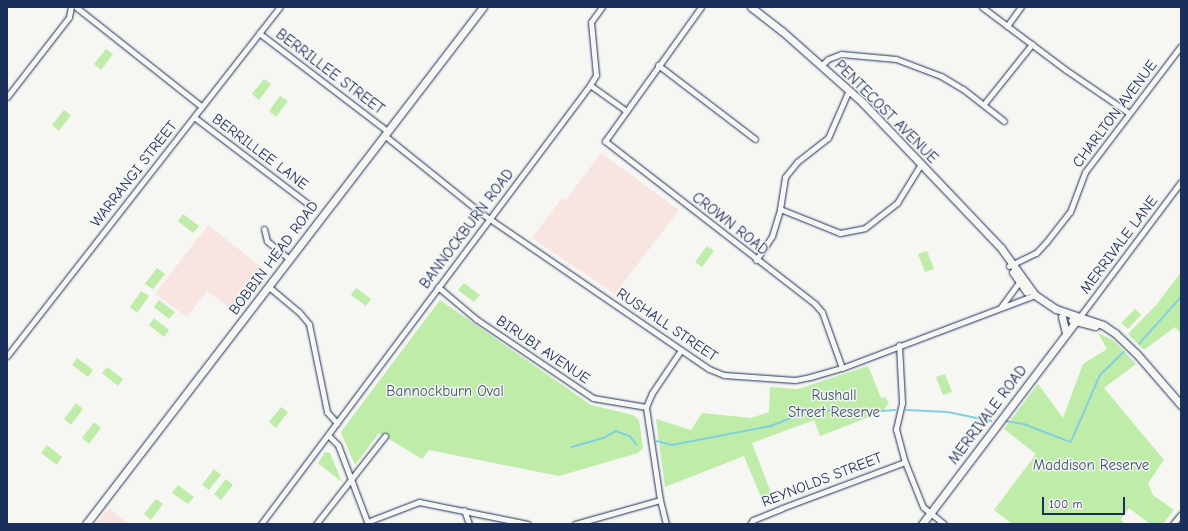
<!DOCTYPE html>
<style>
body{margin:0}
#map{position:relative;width:1188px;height:531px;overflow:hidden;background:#f6f6f2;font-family:"Comic Neue",sans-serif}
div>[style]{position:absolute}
.built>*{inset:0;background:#f8e5e2}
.green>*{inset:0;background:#bfeca9}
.stream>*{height:1.5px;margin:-0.75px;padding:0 0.75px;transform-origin:0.75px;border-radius:0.75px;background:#82d0df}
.roads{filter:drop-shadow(0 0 1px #1b2f5e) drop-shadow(0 0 1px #1b2f5e)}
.minor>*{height:5px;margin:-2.5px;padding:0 2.5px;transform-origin:2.5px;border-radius:2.5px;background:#f6f6f2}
.tertiary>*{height:7px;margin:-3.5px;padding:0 3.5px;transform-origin:3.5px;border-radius:3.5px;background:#f6f6f2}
.secondary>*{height:7px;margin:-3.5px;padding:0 3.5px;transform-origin:3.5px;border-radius:3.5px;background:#f6f6f2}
span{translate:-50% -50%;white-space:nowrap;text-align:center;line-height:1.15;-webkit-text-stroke:3px #f6f6f2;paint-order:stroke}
.street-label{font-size:15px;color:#1b2f5e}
.park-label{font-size:15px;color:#3c556d}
.frame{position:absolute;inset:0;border:8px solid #1b2f5e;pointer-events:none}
.scale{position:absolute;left:1042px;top:497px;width:83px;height:18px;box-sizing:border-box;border:2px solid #1b2f5e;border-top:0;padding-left:5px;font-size:12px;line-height:14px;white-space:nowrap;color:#1b2f5e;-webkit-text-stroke:3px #f6f6f2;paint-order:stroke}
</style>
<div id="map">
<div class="built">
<i style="clip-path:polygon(601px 153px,679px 210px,615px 294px,532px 238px,561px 199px,566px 200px)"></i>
<i style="clip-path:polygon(208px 225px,269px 273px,238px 314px,207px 291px,187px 317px,155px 294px)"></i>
<i style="clip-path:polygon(109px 508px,129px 524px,97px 524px)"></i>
</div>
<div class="green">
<i style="clip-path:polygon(106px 49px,113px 54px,101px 70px,94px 64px)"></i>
<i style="clip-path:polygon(264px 79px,271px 84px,259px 100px,252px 94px)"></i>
<i style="clip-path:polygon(280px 96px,288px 101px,276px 117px,269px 111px)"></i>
<i style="clip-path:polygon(64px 110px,71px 115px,59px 131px,52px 125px)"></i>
<i style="clip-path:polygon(183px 214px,199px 226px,193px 233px,178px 221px)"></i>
<i style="clip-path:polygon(707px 246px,714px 251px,702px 267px,695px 262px)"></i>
<i style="clip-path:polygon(927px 251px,934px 269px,925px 272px,918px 254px)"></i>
<i style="clip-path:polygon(157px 268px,165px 274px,153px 289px,145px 284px)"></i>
<i style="clip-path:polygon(1181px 272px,1181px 334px,1175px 327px,1144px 350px,1128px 334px,1157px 304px)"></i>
<i style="clip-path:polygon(464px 283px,480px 295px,474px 302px,458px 290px)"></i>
<i style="clip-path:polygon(356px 288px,371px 299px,366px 306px,351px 295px)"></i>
<i style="clip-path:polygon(141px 291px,149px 296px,137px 313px,130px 307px)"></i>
<i style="clip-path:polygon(159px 300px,175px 312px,169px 319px,154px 307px)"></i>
<i style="clip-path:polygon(440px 300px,591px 405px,633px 415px,639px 420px,643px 448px,638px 453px,559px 476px,429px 450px,422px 459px,379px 433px,355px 465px,341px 433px,343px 429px)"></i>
<i style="clip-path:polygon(1135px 309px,1141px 315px,1128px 329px,1121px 323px)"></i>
<i style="clip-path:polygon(154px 318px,169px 330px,164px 337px,149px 325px)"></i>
<i style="clip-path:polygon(1098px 333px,1113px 340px,1136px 364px,1104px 388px,1164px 460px,1148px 483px,1153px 495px,1174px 510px,1163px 524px,1150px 524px,1129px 508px,1121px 519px,1124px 524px,1012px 524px,994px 510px,1036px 454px,1004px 429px,1038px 384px,1063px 418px,1083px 364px,1107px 349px)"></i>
<i style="clip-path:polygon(77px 358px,93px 370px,88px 377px,72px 365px)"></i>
<i style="clip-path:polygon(868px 366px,881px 398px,885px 397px,889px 403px,882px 412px,820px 436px,814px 420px,752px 443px,773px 498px,763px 502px,744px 456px,665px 487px,656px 419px,691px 430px,702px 413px,751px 418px,769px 412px,770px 387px,798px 389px)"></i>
<i style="clip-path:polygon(107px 367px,123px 379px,118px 386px,102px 373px)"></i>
<i style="clip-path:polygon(945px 374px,952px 392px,943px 395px,936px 377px)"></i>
<i style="clip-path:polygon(76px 403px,83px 409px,71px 425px,64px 419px)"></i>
<i style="clip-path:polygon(281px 407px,288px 412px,276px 428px,269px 422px)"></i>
<i style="clip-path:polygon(94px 422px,101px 428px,89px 444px,82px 438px)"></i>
<i style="clip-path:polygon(47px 445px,62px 457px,57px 465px,41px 453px)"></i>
<i style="clip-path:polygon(325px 452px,330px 453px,342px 482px,318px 463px)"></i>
<i style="clip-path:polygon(214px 469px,221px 475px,209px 490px,202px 485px)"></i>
<i style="clip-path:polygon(226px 479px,233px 485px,221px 500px,214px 494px)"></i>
<i style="clip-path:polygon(178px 485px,194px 497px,188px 504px,172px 493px)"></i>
<i style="clip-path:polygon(156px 499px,163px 504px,151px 520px,144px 514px)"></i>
</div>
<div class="stream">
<i style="left:1139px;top:344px;width:63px;rotate:-48.2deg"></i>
<i style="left:906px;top:410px;width:42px;rotate:2.7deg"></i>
<i style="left:948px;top:412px;width:44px;rotate:11.8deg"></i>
<i style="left:1005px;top:421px;width:19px;rotate:9deg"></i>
<i style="left:1024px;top:424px;width:50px;rotate:21deg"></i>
<i style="left:1071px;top:442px;width:73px;rotate:-66.6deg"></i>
<i style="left:1100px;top:375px;width:33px;rotate:-44deg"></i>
<i style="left:657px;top:441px;width:16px;rotate:15deg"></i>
<i style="left:672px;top:445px;width:101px;rotate:-10.9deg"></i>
<i style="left:771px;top:426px;width:43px;rotate:-21.8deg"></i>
<i style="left:811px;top:410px;width:57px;rotate:2deg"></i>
<i style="left:868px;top:412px;width:27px;rotate:-4deg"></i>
<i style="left:572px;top:447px;width:33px;rotate:-16deg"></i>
<i style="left:604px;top:438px;width:14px;rotate:-30deg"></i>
<i style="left:616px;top:431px;width:15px;rotate:20deg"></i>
<i style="left:630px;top:436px;width:11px;rotate:52deg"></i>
</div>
<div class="roads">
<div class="minor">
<i style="left:76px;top:7px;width:159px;rotate:38.4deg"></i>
<i style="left:701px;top:7px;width:165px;rotate:125.6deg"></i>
<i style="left:605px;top:141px;width:266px;rotate:37.8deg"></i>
<i style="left:815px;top:304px;width:11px;rotate:49deg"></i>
<i style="left:822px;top:312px;width:59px;rotate:70.3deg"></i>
<i style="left:982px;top:7px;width:105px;rotate:36.9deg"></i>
<i style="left:1066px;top:70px;width:76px;rotate:34.3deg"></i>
<i style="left:1007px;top:26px;width:24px;rotate:-54deg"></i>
<i style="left:259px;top:33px;width:161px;rotate:37.4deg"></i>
<i style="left:658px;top:65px;width:122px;rotate:37.3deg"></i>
<i style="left:822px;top:65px;width:8px;rotate:-45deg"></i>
<i style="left:828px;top:59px;width:14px;rotate:-21deg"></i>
<i style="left:841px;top:54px;width:55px;rotate:5.2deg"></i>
<i style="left:896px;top:59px;width:48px;rotate:20.7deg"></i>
<i style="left:941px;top:76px;width:26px;rotate:31deg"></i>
<i style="left:963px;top:89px;width:52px;rotate:38deg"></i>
<i style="left:590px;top:85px;width:43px;rotate:35.5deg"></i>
<i style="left:7px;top:97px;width:101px;rotate:-52.2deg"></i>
<i style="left:69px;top:17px;width:10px;rotate:-79deg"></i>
<i style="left:984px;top:104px;width:77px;rotate:-51.3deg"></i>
<i style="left:194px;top:117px;width:148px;rotate:37.3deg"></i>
<i style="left:384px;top:135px;width:124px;rotate:38.8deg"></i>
<i style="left:481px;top:213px;width:276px;rotate:34.4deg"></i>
<i style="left:709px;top:369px;width:16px;rotate:22deg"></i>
<i style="left:724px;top:375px;width:71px;rotate:4deg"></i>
<i style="left:795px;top:380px;width:15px;rotate:-11deg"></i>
<i style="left:810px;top:377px;width:33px;rotate:-16deg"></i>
<i style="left:842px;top:368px;width:206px;rotate:-20.7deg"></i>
<i style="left:780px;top:209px;width:65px;rotate:21.8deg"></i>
<i style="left:840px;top:233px;width:25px;rotate:-11deg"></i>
<i style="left:865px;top:228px;width:41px;rotate:-38deg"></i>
<i style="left:897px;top:203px;width:46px;rotate:-58.4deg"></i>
<i style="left:264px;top:229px;width:12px;rotate:76deg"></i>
<i style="left:267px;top:241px;width:28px;rotate:39deg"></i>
<i style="left:756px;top:260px;width:29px;rotate:-56deg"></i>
<i style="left:772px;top:236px;width:28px;rotate:-73deg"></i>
<i style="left:780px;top:209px;width:32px;rotate:-81deg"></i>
<i style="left:785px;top:177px;width:19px;rotate:-51deg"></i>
<i style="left:797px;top:162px;width:39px;rotate:-38deg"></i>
<i style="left:828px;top:138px;width:52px;rotate:-66.4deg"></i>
<i style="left:1009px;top:266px;width:30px;rotate:-26deg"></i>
<i style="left:1036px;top:253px;width:16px;rotate:-47deg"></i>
<i style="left:1047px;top:241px;width:37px;rotate:-52deg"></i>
<i style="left:1070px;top:212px;width:43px;rotate:-69.4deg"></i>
<i style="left:1085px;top:172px;width:158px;rotate:-52.7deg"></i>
<i style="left:269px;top:287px;width:39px;rotate:40deg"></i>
<i style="left:299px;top:312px;width:16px;rotate:50deg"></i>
<i style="left:309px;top:324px;width:90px;rotate:78.4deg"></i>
<i style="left:327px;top:412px;width:15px;rotate:48deg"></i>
<i style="left:438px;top:287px;width:50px;rotate:40.1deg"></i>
<i style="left:476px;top:319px;width:141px;rotate:34deg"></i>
<i style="left:593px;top:398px;width:54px;rotate:9.6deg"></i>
<i style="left:1001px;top:307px;width:31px;rotate:-54deg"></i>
<i style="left:1078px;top:319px;width:171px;rotate:-53.1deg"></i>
<i style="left:899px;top:345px;width:58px;rotate:87deg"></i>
<i style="left:902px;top:403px;width:27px;rotate:103deg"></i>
<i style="left:896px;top:429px;width:34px;rotate:75deg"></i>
<i style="left:905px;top:462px;width:48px;rotate:68.2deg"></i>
<i style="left:923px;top:507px;width:27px;rotate:39deg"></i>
<i style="left:7px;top:356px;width:443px;rotate:-52deg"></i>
<i style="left:328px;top:435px;width:14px;rotate:45deg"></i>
<i style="left:338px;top:445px;width:85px;rotate:69.2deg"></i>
<i style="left:464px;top:510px;width:15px;rotate:70deg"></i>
<i style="left:367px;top:522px;width:56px;rotate:-21deg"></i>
<i style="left:419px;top:502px;width:111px;rotate:11.4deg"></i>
<i style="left:261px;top:524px;width:549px;rotate:-53.15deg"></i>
<i style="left:590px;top:85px;width:12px;rotate:-59deg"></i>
<i style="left:596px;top:75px;width:53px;rotate:-95.4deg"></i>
<i style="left:591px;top:22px;width:19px;rotate:-54deg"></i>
<i style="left:316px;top:524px;width:112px;rotate:-51.9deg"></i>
<i style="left:575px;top:524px;width:88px;rotate:-15.8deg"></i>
<i style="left:666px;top:524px;width:25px;rotate:-104deg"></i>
<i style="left:660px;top:500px;width:94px;rotate:-98.6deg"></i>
<i style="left:646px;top:407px;width:15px;rotate:-67deg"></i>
<i style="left:652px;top:393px;width:52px;rotate:-56deg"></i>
<i style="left:750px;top:524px;width:5px;rotate:-53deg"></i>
<i style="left:753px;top:520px;width:31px;rotate:-22deg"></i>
<i style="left:782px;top:508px;width:131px;rotate:-20.5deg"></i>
<i style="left:1173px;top:524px;width:13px;rotate:-51deg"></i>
</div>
<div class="tertiary">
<i style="left:751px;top:7px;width:39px;rotate:38deg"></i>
<i style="left:782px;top:31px;width:108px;rotate:41.6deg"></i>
<i style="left:863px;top:103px;width:200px;rotate:46.4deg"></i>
<i style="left:1001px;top:248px;width:58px;rotate:54.1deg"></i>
<i style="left:1035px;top:295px;width:25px;rotate:34deg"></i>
<i style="left:1056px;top:309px;width:50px;rotate:18.8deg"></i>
<i style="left:1103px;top:325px;width:14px;rotate:34deg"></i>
<i style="left:1115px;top:333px;width:29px;rotate:44deg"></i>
<i style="left:1136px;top:353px;width:69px;rotate:49.1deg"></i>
<i style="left:1013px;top:272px;width:24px;rotate:55deg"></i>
<i style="left:1062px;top:317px;width:16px;rotate:76deg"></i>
<i style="left:1072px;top:320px;width:24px;rotate:15deg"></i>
<i style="left:922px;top:524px;width:255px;rotate:-52.8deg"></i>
</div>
<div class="secondary">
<i style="left:86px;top:524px;width:652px;rotate:-52.48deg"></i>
</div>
</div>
<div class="street-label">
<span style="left:330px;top:72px;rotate:37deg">BERRILLEE STREET</span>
<span style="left:886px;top:112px;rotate:45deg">PENTECOST AVENUE</span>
<span style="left:1115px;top:114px;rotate:-53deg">CHARLTON AVENUE</span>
<span style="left:260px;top:152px;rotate:37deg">BERRILLEE LANE</span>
<span style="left:134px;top:174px;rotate:-52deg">WARRANGI STREET</span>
<span style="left:730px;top:224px;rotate:38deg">CROWN ROAD</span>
<span style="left:467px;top:229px;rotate:-53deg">BANNOCKBURN ROAD</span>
<span style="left:1119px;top:245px;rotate:-53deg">MERRIVALE LANE</span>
<span style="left:274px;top:258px;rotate:-53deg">BOBBIN HEAD ROAD</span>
<span style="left:667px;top:325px;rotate:34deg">RUSHALL STREET</span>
<span style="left:543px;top:350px;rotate:34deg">BIRUBI AVENUE</span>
<span style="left:988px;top:415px;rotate:-53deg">MERRIVALE ROAD</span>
<span style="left:822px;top:480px;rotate:-21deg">REYNOLDS STREET</span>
</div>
<div class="park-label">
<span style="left:445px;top:392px">Bannockburn Oval</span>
<span style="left:834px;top:404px">Rushall<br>Street Reserve</span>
<span style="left:1091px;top:466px">Maddison Reserve</span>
</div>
<div class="frame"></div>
<div class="scale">100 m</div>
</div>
